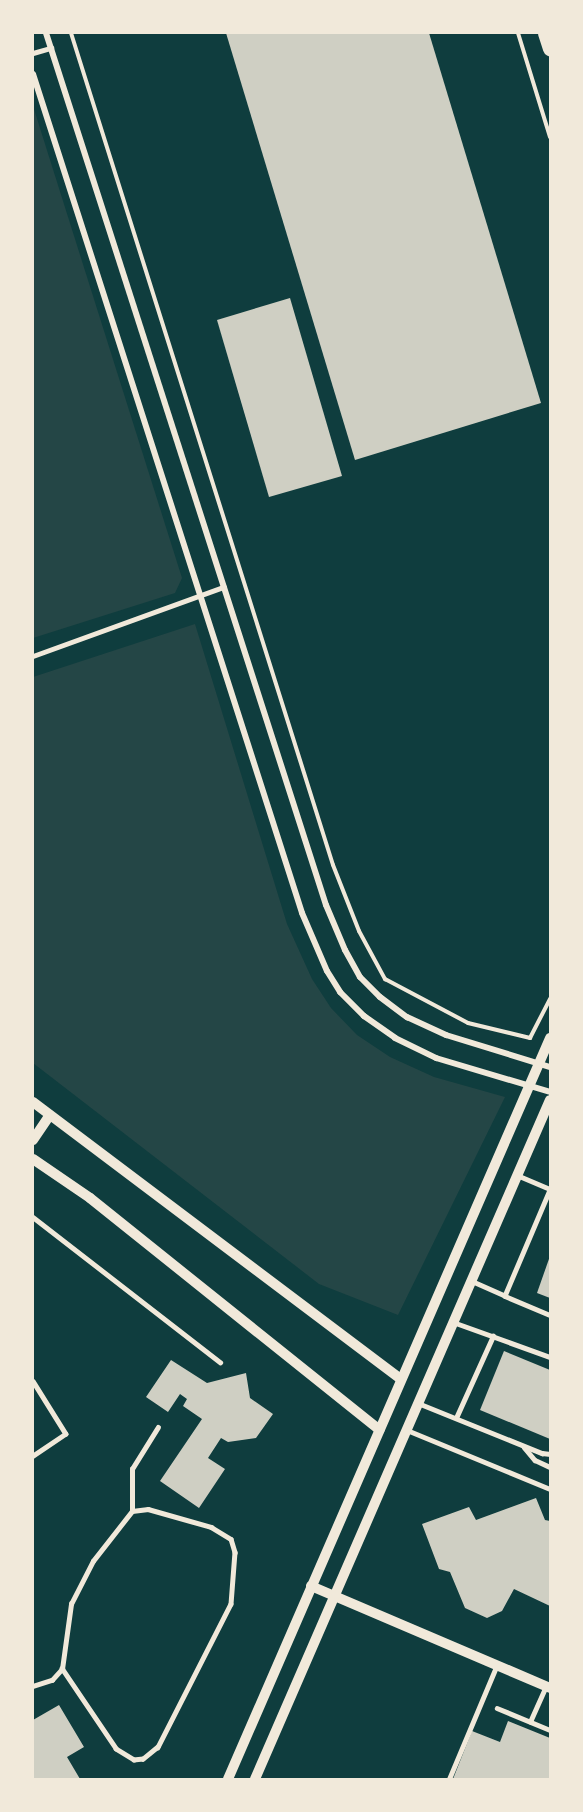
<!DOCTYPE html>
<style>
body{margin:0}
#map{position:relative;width:583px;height:1812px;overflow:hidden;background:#0f3d3e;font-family:"Source Sans 3",sans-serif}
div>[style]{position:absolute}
.green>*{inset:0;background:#244646}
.building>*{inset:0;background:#cfcfc3}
.path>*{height:4px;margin:-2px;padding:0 2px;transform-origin:2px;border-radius:2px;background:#f1e9da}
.service>*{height:4.5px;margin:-2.25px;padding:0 2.25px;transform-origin:2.25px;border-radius:2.25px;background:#f1e9da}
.minor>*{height:6px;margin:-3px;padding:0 3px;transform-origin:3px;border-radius:3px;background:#f1e9da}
.tertiary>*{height:10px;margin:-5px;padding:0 5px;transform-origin:5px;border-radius:5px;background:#f1e9da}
.primary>*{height:15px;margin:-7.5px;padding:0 7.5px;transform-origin:7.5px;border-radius:7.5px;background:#f1e9da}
span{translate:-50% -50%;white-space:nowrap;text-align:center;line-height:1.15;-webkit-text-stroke:6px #f1e9da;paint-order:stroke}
.frame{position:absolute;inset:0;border:34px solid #f1e9da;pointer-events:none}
</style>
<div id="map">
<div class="green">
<i style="clip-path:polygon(33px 106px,182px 578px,175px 593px,33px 638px)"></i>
<i style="clip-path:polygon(195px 624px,287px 924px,312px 979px,331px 1008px,357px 1035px,390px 1057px,434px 1077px,505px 1097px,398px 1315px,319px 1284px,33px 1063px,33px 677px)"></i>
</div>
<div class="building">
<i style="clip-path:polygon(226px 33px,429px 33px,541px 403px,355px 460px)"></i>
<i style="clip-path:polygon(290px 298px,342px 476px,269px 497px,217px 320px)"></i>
<i style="clip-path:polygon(550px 1256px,550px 1298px,537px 1293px)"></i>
<i style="clip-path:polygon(504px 1351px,550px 1370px,550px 1439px,480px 1410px)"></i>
<i style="clip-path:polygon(171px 1360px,207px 1383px,246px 1373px,250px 1398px,273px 1414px,256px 1438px,228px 1442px,221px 1438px,208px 1458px,225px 1469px,199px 1508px,160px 1481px,202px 1419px,183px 1406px,187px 1399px,180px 1394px,168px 1412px,146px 1397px)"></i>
<i style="clip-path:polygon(536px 1498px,545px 1520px,550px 1521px,550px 1606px,514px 1589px,502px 1611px,487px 1618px,465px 1608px,450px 1572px,439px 1569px,422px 1524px,469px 1507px,476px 1520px)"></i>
<i style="clip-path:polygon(59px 1705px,84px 1747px,67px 1757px,80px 1779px,33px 1779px,33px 1720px)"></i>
<i style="clip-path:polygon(508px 1721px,550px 1738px,550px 1779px,453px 1779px,472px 1731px,500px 1742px)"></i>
</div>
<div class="path">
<i style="left:71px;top:33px;width:872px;rotate:72.52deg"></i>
<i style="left:333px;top:865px;width:71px;rotate:68.5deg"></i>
<i style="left:359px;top:931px;width:55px;rotate:61.6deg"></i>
<i style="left:385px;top:979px;width:94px;rotate:27.9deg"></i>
<i style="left:468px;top:1023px;width:64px;rotate:13.6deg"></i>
<i style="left:530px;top:1038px;width:44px;rotate:-62.9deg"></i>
<i style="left:518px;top:33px;width:109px;rotate:72.9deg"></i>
</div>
<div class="service">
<i style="left:33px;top:53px;width:19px;rotate:-16deg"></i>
<i style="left:33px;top:656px;width:203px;rotate:-19.9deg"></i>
<i style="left:517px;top:1175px;width:36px;rotate:23deg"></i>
<i style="left:550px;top:1190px;width:115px;rotate:113deg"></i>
<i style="left:505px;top:1296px;width:49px;rotate:22.9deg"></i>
<i style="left:33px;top:1217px;width:237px;rotate:37.8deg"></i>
<i style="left:472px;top:1281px;width:36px;rotate:24deg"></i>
<i style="left:453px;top:1322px;width:103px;rotate:19.8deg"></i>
<i style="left:33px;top:1381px;width:62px;rotate:58.1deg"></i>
<i style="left:66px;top:1434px;width:40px;rotate:146deg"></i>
<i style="left:418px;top:1403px;width:134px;rotate:22deg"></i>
<i style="left:542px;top:1453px;width:8px;rotate:7deg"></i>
<i style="left:456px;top:1418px;width:90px;rotate:-65.7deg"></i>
<i style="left:407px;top:1430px;width:155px;rotate:22.4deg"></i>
<i style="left:524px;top:1447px;width:17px;rotate:50deg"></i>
<i style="left:535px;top:1460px;width:17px;rotate:25deg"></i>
<i style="left:132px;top:1511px;width:42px;rotate:-90deg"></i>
<i style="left:132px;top:1469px;width:49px;rotate:-58.2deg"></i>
<i style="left:33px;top:1686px;width:20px;rotate:-18deg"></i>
<i style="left:52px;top:1680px;width:15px;rotate:-48deg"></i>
<i style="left:62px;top:1669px;width:66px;rotate:-82.1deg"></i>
<i style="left:71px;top:1604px;width:48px;rotate:-62.9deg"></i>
<i style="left:93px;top:1561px;width:63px;rotate:-52deg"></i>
<i style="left:132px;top:1511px;width:16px;rotate:-7deg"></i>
<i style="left:148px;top:1509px;width:66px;rotate:15.9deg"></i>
<i style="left:211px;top:1527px;width:23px;rotate:31deg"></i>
<i style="left:231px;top:1539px;width:14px;rotate:73deg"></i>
<i style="left:235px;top:1552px;width:52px;rotate:94.4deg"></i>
<i style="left:231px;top:1604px;width:161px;rotate:117deg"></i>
<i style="left:158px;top:1747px;width:19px;rotate:141deg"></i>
<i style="left:143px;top:1759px;width:9px;rotate:174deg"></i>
<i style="left:134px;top:1760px;width:21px;rotate:-149deg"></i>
<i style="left:116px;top:1749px;width:97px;rotate:-124deg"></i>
<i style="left:497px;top:1708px;width:57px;rotate:22.5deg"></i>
<i style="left:530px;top:1722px;width:39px;rotate:-66deg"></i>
<i style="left:449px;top:1779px;width:124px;rotate:-67.2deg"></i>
</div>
<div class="minor">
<i style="left:46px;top:33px;width:916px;rotate:72.2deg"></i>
<i style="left:326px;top:905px;width:49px;rotate:67.1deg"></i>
<i style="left:345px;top:950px;width:31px;rotate:61deg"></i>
<i style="left:360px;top:977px;width:28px;rotate:45deg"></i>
<i style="left:380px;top:997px;width:34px;rotate:37deg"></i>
<i style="left:407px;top:1017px;width:43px;rotate:24.8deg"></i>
<i style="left:446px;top:1035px;width:109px;rotate:17.1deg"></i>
<i style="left:33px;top:74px;width:881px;rotate:72.22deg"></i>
<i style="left:302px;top:913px;width:63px;rotate:66.7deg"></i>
<i style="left:327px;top:971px;width:25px;rotate:58deg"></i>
<i style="left:340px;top:992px;width:34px;rotate:45deg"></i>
<i style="left:364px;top:1016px;width:38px;rotate:35deg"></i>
<i style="left:395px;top:1038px;width:46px;rotate:26deg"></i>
<i style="left:436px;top:1058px;width:119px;rotate:16.6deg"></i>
</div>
<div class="tertiary">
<i style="left:33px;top:1102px;width:460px;rotate:37deg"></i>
<i style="left:33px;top:1140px;width:30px;rotate:-56deg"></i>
<i style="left:33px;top:1159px;width:69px;rotate:34.4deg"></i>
<i style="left:90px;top:1198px;width:371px;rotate:38.7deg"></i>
<i style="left:311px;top:1586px;width:260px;rotate:23.1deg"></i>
<i style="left:228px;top:1779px;width:808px;rotate:-66.51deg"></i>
<i style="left:255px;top:1779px;width:740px;rotate:-66.52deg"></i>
</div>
<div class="primary">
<i style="left:545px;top:33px;width:16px;rotate:72deg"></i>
</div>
<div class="frame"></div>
</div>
